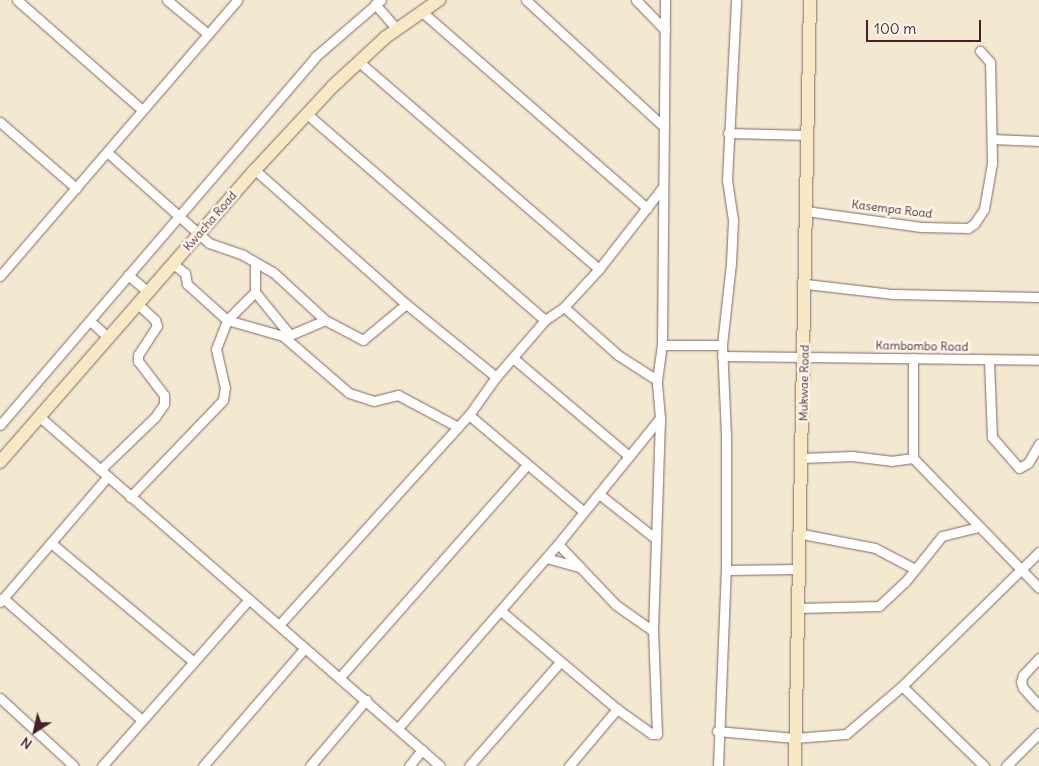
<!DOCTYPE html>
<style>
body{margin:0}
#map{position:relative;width:1039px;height:766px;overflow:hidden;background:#f3e9d1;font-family:Delius,sans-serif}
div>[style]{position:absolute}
.roads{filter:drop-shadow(0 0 1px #856665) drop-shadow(0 0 1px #856665)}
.street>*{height:9px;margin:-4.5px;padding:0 4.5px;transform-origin:4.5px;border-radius:4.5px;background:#fff}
.secondary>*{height:12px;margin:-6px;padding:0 6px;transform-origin:6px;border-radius:6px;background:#f8e8c3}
span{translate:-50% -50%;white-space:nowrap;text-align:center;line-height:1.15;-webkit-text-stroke:5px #fbf7ec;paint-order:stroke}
.street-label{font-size:12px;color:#4a1f2b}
.north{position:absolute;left:10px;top:706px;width:50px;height:50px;-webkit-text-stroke:4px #fbf7ec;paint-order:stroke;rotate:215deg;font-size:14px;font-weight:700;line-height:20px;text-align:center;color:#4a1f2b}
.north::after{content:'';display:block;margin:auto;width:18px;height:22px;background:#4a1f2b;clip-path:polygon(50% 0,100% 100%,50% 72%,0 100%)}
.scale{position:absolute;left:866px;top:20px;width:115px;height:22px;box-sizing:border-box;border:2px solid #4a1f2b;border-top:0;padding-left:6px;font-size:15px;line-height:18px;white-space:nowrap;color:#4a1f2b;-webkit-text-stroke:4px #fbf7ec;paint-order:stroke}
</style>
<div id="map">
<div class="roads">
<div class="street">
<i style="left:17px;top:0;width:165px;rotate:41.3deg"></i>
<i style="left:167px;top:0;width:53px;rotate:39.7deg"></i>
<i style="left:526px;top:0;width:188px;rotate:42.6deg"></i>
<i style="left:636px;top:0;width:42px;rotate:46deg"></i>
<i style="left:375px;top:4px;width:33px;rotate:49deg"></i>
<i style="left:421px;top:11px;width:300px;rotate:41.1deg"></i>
<i style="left:358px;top:61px;width:318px;rotate:40.8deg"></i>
<i style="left:307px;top:114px;width:315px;rotate:40.9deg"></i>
<i style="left:0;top:122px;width:101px;rotate:41deg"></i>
<i style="left:728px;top:133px;width:80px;rotate:1.4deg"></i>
<i style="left:992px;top:139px;width:47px;rotate:2.4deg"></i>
<i style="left:107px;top:152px;width:137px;rotate:41.7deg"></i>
<i style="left:209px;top:243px;width:36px;rotate:19deg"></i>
<i style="left:243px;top:255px;width:34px;rotate:30deg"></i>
<i style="left:273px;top:272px;width:71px;rotate:42.7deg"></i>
<i style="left:255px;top:170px;width:202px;rotate:41.6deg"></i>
<i style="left:406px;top:304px;width:116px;rotate:39deg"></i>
<i style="left:806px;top:211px;width:116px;rotate:7.9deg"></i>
<i style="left:921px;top:227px;width:47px;rotate:1.2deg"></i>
<i style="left:968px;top:228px;width:7px;rotate:-34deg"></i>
<i style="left:974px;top:224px;width:18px;rotate:-56deg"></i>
<i style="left:984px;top:209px;width:47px;rotate:-80.1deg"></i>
<i style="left:992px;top:163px;width:101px;rotate:-91.1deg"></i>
<i style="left:990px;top:62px;width:15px;rotate:-132deg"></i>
<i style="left:172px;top:263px;width:16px;rotate:38deg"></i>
<i style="left:185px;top:273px;width:11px;rotate:80deg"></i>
<i style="left:187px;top:284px;width:54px;rotate:42deg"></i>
<i style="left:227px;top:320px;width:58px;rotate:15.9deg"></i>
<i style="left:283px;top:336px;width:87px;rotate:40.8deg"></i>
<i style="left:349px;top:393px;width:26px;rotate:18deg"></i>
<i style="left:374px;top:401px;width:25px;rotate:-14deg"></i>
<i style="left:398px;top:395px;width:68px;rotate:28.1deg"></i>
<i style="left:128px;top:275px;width:26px;rotate:40deg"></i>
<i style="left:0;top:276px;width:364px;rotate:-49.3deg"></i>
<i style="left:806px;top:284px;width:88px;rotate:6.6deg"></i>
<i style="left:893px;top:294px;width:146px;rotate:1.2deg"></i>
<i style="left:255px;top:292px;width:55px;rotate:50.9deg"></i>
<i style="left:290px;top:335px;width:38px;rotate:-23deg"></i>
<i style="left:325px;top:320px;width:43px;rotate:27.8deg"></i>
<i style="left:363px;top:340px;width:56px;rotate:-39.9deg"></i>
<i style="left:564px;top:307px;width:72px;rotate:41.6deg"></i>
<i style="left:618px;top:355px;width:46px;rotate:32.7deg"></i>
<i style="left:90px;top:321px;width:25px;rotate:42deg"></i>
<i style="left:662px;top:345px;width:60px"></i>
<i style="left:722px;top:356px;width:317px;rotate:0.7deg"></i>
<i style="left:513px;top:358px;width:152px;rotate:40.2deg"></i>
<i style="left:913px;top:358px;width:100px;rotate:90deg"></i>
<i style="left:913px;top:458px;width:181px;rotate:45.9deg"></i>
<i style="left:989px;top:360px;width:77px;rotate:87.8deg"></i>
<i style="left:992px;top:437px;width:41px;rotate:48.9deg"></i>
<i style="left:1019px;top:468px;width:10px;rotate:-29deg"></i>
<i style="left:1028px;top:463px;width:22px;rotate:-60deg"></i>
<i style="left:469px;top:415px;width:150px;rotate:40.1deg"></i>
<i style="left:41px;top:418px;width:529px;rotate:41.09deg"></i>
<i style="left:0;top:425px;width:484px;rotate:-49.4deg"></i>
<i style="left:315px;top:57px;width:87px;rotate:-40.8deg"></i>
<i style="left:802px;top:458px;width:50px;rotate:-2.3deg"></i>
<i style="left:852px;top:456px;width:39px;rotate:7deg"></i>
<i style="left:891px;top:461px;width:22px;rotate:-8deg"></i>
<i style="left:100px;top:470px;width:76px;rotate:-43.9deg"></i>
<i style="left:155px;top:417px;width:16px;rotate:-55deg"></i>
<i style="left:164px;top:404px;width:9px;rotate:-90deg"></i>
<i style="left:164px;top:395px;width:43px;rotate:-127.4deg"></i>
<i style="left:138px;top:361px;width:6px;rotate:-90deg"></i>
<i style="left:138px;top:355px;width:35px;rotate:-57deg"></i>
<i style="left:157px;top:326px;width:6px;rotate:-108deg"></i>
<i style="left:155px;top:320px;width:23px;rotate:-137deg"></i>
<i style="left:599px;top:494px;width:73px;rotate:38.3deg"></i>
<i style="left:130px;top:497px;width:134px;rotate:-46.2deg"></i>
<i style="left:223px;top:400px;width:12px;rotate:-81deg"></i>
<i style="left:225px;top:388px;width:40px;rotate:-103deg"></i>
<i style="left:216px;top:349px;width:31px;rotate:-69deg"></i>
<i style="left:227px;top:320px;width:40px;rotate:-45deg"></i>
<i style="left:255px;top:292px;width:29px;rotate:-90deg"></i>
<i style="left:797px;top:533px;width:79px;rotate:10.9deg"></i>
<i style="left:875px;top:548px;width:45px;rotate:27.7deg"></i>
<i style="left:51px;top:543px;width:186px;rotate:39.8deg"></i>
<i style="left:558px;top:544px;width:84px;rotate:46.4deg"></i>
<i style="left:616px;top:605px;width:45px;rotate:35.1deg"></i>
<i style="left:546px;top:558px;width:35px;rotate:15deg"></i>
<i style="left:726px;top:570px;width:72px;rotate:-0.8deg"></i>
<i style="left:3px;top:598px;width:185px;rotate:41.3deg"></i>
<i style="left:0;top:602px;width:165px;rotate:-49.4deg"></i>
<i style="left:798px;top:608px;width:81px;rotate:-1.4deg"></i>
<i style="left:879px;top:606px;width:35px;rotate:-43deg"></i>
<i style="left:905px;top:582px;width:59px;rotate:-51.2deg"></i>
<i style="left:942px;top:536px;width:36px;rotate:-14deg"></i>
<i style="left:501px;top:611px;width:152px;rotate:40.2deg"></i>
<i style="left:617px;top:709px;width:43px;rotate:35.5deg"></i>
<i style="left:652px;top:734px;width:5px"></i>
<i style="left:657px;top:734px;width:103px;rotate:-92.2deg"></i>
<i style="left:653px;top:631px;width:213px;rotate:-88.1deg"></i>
<i style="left:660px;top:418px;width:38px;rotate:-95deg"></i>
<i style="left:657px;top:380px;width:35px;rotate:-82deg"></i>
<i style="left:662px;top:345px;width:345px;rotate:-89.5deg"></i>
<i style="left:279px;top:625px;width:283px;rotate:-47.9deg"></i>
<i style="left:469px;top:415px;width:47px;rotate:-54.6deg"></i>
<i style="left:496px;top:377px;width:75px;rotate:-49.3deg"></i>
<i style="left:545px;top:320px;width:23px;rotate:-34deg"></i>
<i style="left:564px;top:307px;width:52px;rotate:-47.4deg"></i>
<i style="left:599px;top:269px;width:103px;rotate:-52.1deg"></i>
<i style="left:1039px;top:658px;width:23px;rotate:133deg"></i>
<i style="left:1023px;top:675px;width:7px;rotate:106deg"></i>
<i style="left:1021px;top:682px;width:6px;rotate:72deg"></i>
<i style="left:1023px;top:688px;width:24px;rotate:48deg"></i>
<i style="left:340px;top:677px;width:283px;rotate:-48.6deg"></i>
<i style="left:902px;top:686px;width:115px;rotate:44.3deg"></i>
<i style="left:0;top:698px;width:100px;rotate:42.6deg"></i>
<i style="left:398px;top:728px;width:244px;rotate:-49deg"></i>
<i style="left:558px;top:544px;width:162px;rotate:-51deg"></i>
<i style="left:717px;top:731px;width:78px;rotate:5.1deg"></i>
<i style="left:795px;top:738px;width:51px;rotate:-4.5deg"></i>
<i style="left:846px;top:734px;width:74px;rotate:-40.6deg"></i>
<i style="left:902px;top:686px;width:192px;rotate:-44.4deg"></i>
<i style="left:102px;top:766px;width:222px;rotate:-48.6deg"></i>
<i style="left:203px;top:766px;width:155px;rotate:-49.2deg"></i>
<i style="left:310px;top:766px;width:87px;rotate:-49.7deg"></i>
<i style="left:409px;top:766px;width:21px;rotate:-51deg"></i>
<i style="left:469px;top:766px;width:138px;rotate:-48.8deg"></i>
<i style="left:569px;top:766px;width:75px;rotate:-49.9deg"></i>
<i style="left:718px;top:766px;width:196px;rotate:-87.7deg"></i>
<i style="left:726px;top:570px;width:134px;rotate:-90deg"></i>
<i style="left:726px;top:436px;width:91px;rotate:-92.5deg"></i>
<i style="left:722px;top:345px;width:82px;rotate:-83.7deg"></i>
<i style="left:731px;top:263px;width:43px;rotate:-87.3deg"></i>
<i style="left:733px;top:220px;width:40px;rotate:-98.5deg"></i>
<i style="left:727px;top:180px;width:180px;rotate:-87.1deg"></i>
<i style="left:1006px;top:766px;width:47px;rotate:-45deg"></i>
</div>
<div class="secondary">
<i style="left:0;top:462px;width:388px;rotate:-48.9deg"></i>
<i style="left:255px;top:170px;width:113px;rotate:-47.1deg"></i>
<i style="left:332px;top:87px;width:74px;rotate:-42.8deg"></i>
<i style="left:386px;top:37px;width:65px;rotate:-34.9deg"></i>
<i style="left:795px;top:766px;width:766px;rotate:-88.88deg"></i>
</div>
</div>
<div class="street-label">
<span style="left:892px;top:209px;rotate:7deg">Kasempa Road</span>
<span style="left:210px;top:221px;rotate:-49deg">Kwacha Road</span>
<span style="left:922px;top:346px;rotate:1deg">Kambombo Road</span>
<span style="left:804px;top:383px;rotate:-89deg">Mukwae Road</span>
</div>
<div class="north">N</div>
<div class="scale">100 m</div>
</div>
